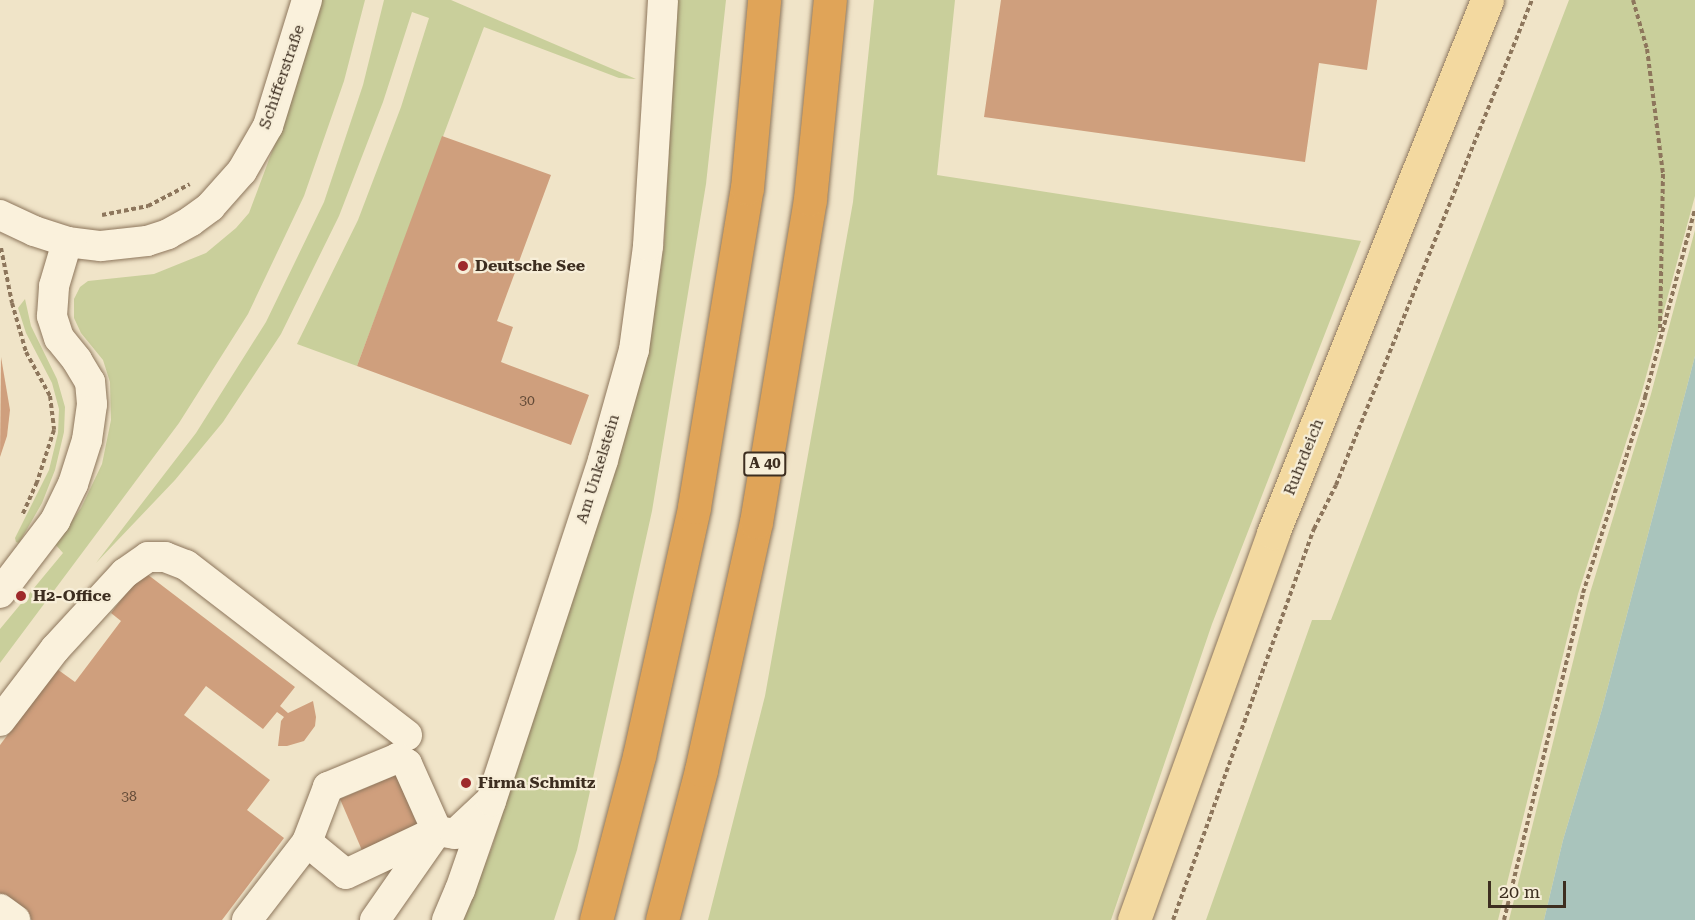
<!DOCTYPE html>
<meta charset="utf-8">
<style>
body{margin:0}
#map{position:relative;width:1695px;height:920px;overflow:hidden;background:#f0e4c8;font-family:"Roboto Serif",serif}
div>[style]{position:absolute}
.green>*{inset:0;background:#c9cf9b}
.water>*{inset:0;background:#a9c4bc}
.building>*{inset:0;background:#cf9f7d}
.path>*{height:4px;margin-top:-2px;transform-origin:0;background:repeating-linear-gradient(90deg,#8d765c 0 4.5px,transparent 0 7.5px)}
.roads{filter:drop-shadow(0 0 2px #8d765c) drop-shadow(0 0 2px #8d765c)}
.minor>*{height:30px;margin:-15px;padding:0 15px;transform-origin:15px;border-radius:15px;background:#faf1dc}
.major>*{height:33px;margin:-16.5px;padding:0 16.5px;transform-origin:16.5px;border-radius:16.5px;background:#f3d9a0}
.highway>*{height:33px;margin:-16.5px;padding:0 16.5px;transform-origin:16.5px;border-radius:16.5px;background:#e0a458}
.dots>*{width:16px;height:16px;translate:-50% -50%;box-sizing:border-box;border:3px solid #f7eed8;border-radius:50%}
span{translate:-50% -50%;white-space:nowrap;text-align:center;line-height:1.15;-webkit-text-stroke:4.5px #f7eed8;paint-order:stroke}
.number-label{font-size:14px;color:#624a37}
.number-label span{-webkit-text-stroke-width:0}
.shield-label span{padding:2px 4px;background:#f7eed8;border:2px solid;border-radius:4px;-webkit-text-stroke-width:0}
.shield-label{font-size:15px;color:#3d2e20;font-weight:700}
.street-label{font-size:16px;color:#3d2e20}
.poi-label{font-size:16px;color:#3d2e20;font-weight:700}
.left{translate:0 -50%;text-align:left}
.scale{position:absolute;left:1488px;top:881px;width:78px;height:27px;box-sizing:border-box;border:3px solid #3d2e20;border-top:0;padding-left:8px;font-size:18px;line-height:21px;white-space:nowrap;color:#3d2e20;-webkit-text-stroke:4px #f7eed8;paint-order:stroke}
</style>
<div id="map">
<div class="green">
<i style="clip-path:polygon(320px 0,365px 0,344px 81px,304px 196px,248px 314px,179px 423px,0 663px,0 629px,63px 553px,55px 544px,81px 508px,102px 464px,111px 420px,110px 382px,103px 360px,81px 333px,74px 318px,74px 299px,80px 287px,88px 281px,154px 274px,206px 253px,236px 228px,249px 213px,295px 90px)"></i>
<i style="clip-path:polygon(384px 0,451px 0,636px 79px,619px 78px,484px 27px,357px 366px,297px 344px,358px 220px,401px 107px,429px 18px,412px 12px,383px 102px,339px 216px,281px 334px,223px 422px,175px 480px,96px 563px,196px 433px,266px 322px,324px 202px,363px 85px)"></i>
<i style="clip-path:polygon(677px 0,726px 0,706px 184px,652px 511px,577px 850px,554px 920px,463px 920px,492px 847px,648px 355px,664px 245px)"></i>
<i style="clip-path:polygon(874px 0,955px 0,937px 175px,1361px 241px,1212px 624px,1111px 920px,708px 920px,765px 696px,853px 202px)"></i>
<i style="clip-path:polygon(1569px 0,1695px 0,1695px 196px,1641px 395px,1578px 594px,1498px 920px,1206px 920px,1312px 620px,1331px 620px)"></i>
<i style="clip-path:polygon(1695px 230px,1695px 356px,1602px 709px,1563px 840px,1544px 920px,1509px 920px,1590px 593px,1651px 394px)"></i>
<i style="clip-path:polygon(25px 299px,31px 326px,57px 379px,65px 407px,64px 432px,55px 470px,42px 503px,19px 543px,16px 542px,15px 538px,49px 470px,58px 433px,59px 409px,52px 383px,26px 333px,18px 308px)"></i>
</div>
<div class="water">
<i style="clip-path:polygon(1695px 356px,1695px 920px,1544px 920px,1563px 840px,1602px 709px)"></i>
</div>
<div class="building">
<i style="clip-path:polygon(1001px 0,1377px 0,1367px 70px,1319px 63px,1305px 162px,984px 117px)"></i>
<i style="clip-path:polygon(442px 136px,551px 175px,497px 321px,513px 327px,501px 362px,589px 395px,571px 445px,357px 366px)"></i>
<i style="clip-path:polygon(1px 357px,10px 410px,7px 436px,0 457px)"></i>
<i style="clip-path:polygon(143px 571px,295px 687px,280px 706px,288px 713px,313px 701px,316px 717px,315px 726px,304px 741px,287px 746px,278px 746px,281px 721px,284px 717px,277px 712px,263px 729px,206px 686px,184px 715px,270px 780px,247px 810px,284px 838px,222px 920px,32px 920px,0 896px,0 745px,57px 669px,75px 682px,121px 621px,111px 613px)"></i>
<i style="clip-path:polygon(396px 775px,420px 831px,364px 855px,340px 799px)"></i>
</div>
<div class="path">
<i style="left:1633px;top:0;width:51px;rotate:74.1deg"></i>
<i style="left:1647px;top:49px;width:126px;rotate:82.7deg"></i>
<i style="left:1663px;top:174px;width:158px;rotate:91.1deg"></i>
<i style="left:102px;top:215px;width:47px;rotate:-11.1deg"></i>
<i style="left:148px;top:206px;width:47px;rotate:-27.6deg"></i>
<i style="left:1px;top:248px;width:56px;rotate:78.7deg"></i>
<i style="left:12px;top:303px;width:51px;rotate:74.1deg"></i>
<i style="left:26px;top:352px;width:50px;rotate:61.4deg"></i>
<i style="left:50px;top:396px;width:34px;rotate:83deg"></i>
<i style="left:54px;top:430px;width:55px;rotate:108.1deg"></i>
<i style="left:37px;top:482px;width:36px;rotate:114deg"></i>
<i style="left:1173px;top:920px;width:416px;rotate:-70.2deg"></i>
<i style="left:1314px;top:529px;width:49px;rotate:-63.4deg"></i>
<i style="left:1336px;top:485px;width:523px;rotate:-68deg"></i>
<i style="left:1504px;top:920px;width:336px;rotate:-76.4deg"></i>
<i style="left:1583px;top:593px;width:206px;rotate:-72.4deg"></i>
<i style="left:1645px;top:397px;width:195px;rotate:-75.1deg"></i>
</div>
<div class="roads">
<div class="minor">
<i style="left:0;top:215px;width:38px;rotate:25deg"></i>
<i style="left:34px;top:231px;width:35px;rotate:18deg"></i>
<i style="left:67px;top:242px;width:34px;rotate:7deg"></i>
<i style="left:101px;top:246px;width:46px;rotate:-6.2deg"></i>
<i style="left:147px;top:241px;width:22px;rotate:-18deg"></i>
<i style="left:168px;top:234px;width:26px;rotate:-29deg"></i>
<i style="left:191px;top:221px;width:24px;rotate:-36deg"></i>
<i style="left:210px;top:207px;width:48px;rotate:-48.4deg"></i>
<i style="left:242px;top:171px;width:52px;rotate:-60deg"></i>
<i style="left:268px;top:126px;width:132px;rotate:-72.8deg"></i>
<i style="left:0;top:593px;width:91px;rotate:-52.6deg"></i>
<i style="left:55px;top:521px;width:41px;rotate:-64.1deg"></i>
<i style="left:73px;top:484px;width:46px;rotate:-72.3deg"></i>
<i style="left:87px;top:440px;width:36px;rotate:-82deg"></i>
<i style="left:92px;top:404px;width:22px;rotate:-95deg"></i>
<i style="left:90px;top:382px;width:26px;rotate:-121deg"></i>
<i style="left:77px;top:360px;width:28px;rotate:-129deg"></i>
<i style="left:59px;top:338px;width:23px;rotate:-108deg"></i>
<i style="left:52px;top:316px;width:30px;rotate:-86deg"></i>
<i style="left:54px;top:286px;width:46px;rotate:-73.5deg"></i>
<i style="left:0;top:721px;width:91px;rotate:-52.6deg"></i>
<i style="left:55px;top:649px;width:103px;rotate:-47.4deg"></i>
<i style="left:125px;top:573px;width:28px;rotate:-35deg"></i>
<i style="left:148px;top:557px;width:17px"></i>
<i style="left:165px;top:557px;width:22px;rotate:21deg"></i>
<i style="left:186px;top:565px;width:279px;rotate:37.6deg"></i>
<i style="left:0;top:909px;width:19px;rotate:36deg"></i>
<i style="left:247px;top:920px;width:98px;rotate:-52.4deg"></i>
<i style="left:375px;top:920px;width:108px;rotate:-55.1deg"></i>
<i style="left:437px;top:831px;width:73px;rotate:-114.1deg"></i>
<i style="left:407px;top:764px;width:11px;rotate:-146deg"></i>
<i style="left:398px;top:758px;width:76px;rotate:157.5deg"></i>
<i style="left:328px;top:787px;width:59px;rotate:110.9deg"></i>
<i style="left:307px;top:842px;width:50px;rotate:39.4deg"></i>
<i style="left:346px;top:874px;width:101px;rotate:-25.3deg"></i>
<i style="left:437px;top:831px;width:18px;rotate:9deg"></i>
<i style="left:455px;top:834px;width:45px;rotate:-43.2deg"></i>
<i style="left:447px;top:920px;width:33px;rotate:-67deg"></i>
<i style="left:460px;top:890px;width:94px;rotate:-70.8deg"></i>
<i style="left:491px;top:801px;width:359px;rotate:-71.8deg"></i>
<i style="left:603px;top:460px;width:114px;rotate:-74.3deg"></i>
<i style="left:634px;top:350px;width:105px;rotate:-82.3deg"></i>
<i style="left:648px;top:246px;width:246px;rotate:-86.5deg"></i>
</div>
<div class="major">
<i style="left:1134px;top:920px;width:411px;rotate:-70.2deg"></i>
<i style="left:1273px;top:533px;width:574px;rotate:-68.12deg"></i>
</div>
<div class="highway">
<i style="left:596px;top:920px;width:170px;rotate:-75.3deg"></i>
<i style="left:639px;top:756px;width:255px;rotate:-77.5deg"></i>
<i style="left:694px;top:507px;width:323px;rotate:-80.6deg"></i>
<i style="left:747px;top:188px;width:189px;rotate:-84.8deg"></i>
<i style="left:662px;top:920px;width:155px;rotate:-75.4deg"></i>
<i style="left:701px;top:770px;width:254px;rotate:-77.5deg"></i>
<i style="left:756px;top:522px;width:327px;rotate:-80.5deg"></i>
<i style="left:810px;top:199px;width:200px;rotate:-84.3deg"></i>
</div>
</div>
<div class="dots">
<i style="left:463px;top:266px;background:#9e2a2b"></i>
<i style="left:21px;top:596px;background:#9e2a2b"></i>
<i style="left:466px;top:783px;background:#9e2a2b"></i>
</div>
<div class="number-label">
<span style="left:527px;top:400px">30</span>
<span style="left:129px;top:796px">38</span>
</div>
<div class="shield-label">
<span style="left:765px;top:464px">A 40</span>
</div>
<div class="street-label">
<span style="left:282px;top:77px;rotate:-71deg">Schifferstraße</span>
<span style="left:1304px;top:457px;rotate:-68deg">Ruhrdeich</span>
<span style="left:598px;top:469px;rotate:-73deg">Am Unkelstein</span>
</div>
<div class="poi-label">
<span class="left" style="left:475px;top:266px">Deutsche See</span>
<span class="left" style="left:33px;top:596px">H2-Office</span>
<span class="left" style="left:478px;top:783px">Firma Schmitz</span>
</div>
<div class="scale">20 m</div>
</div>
